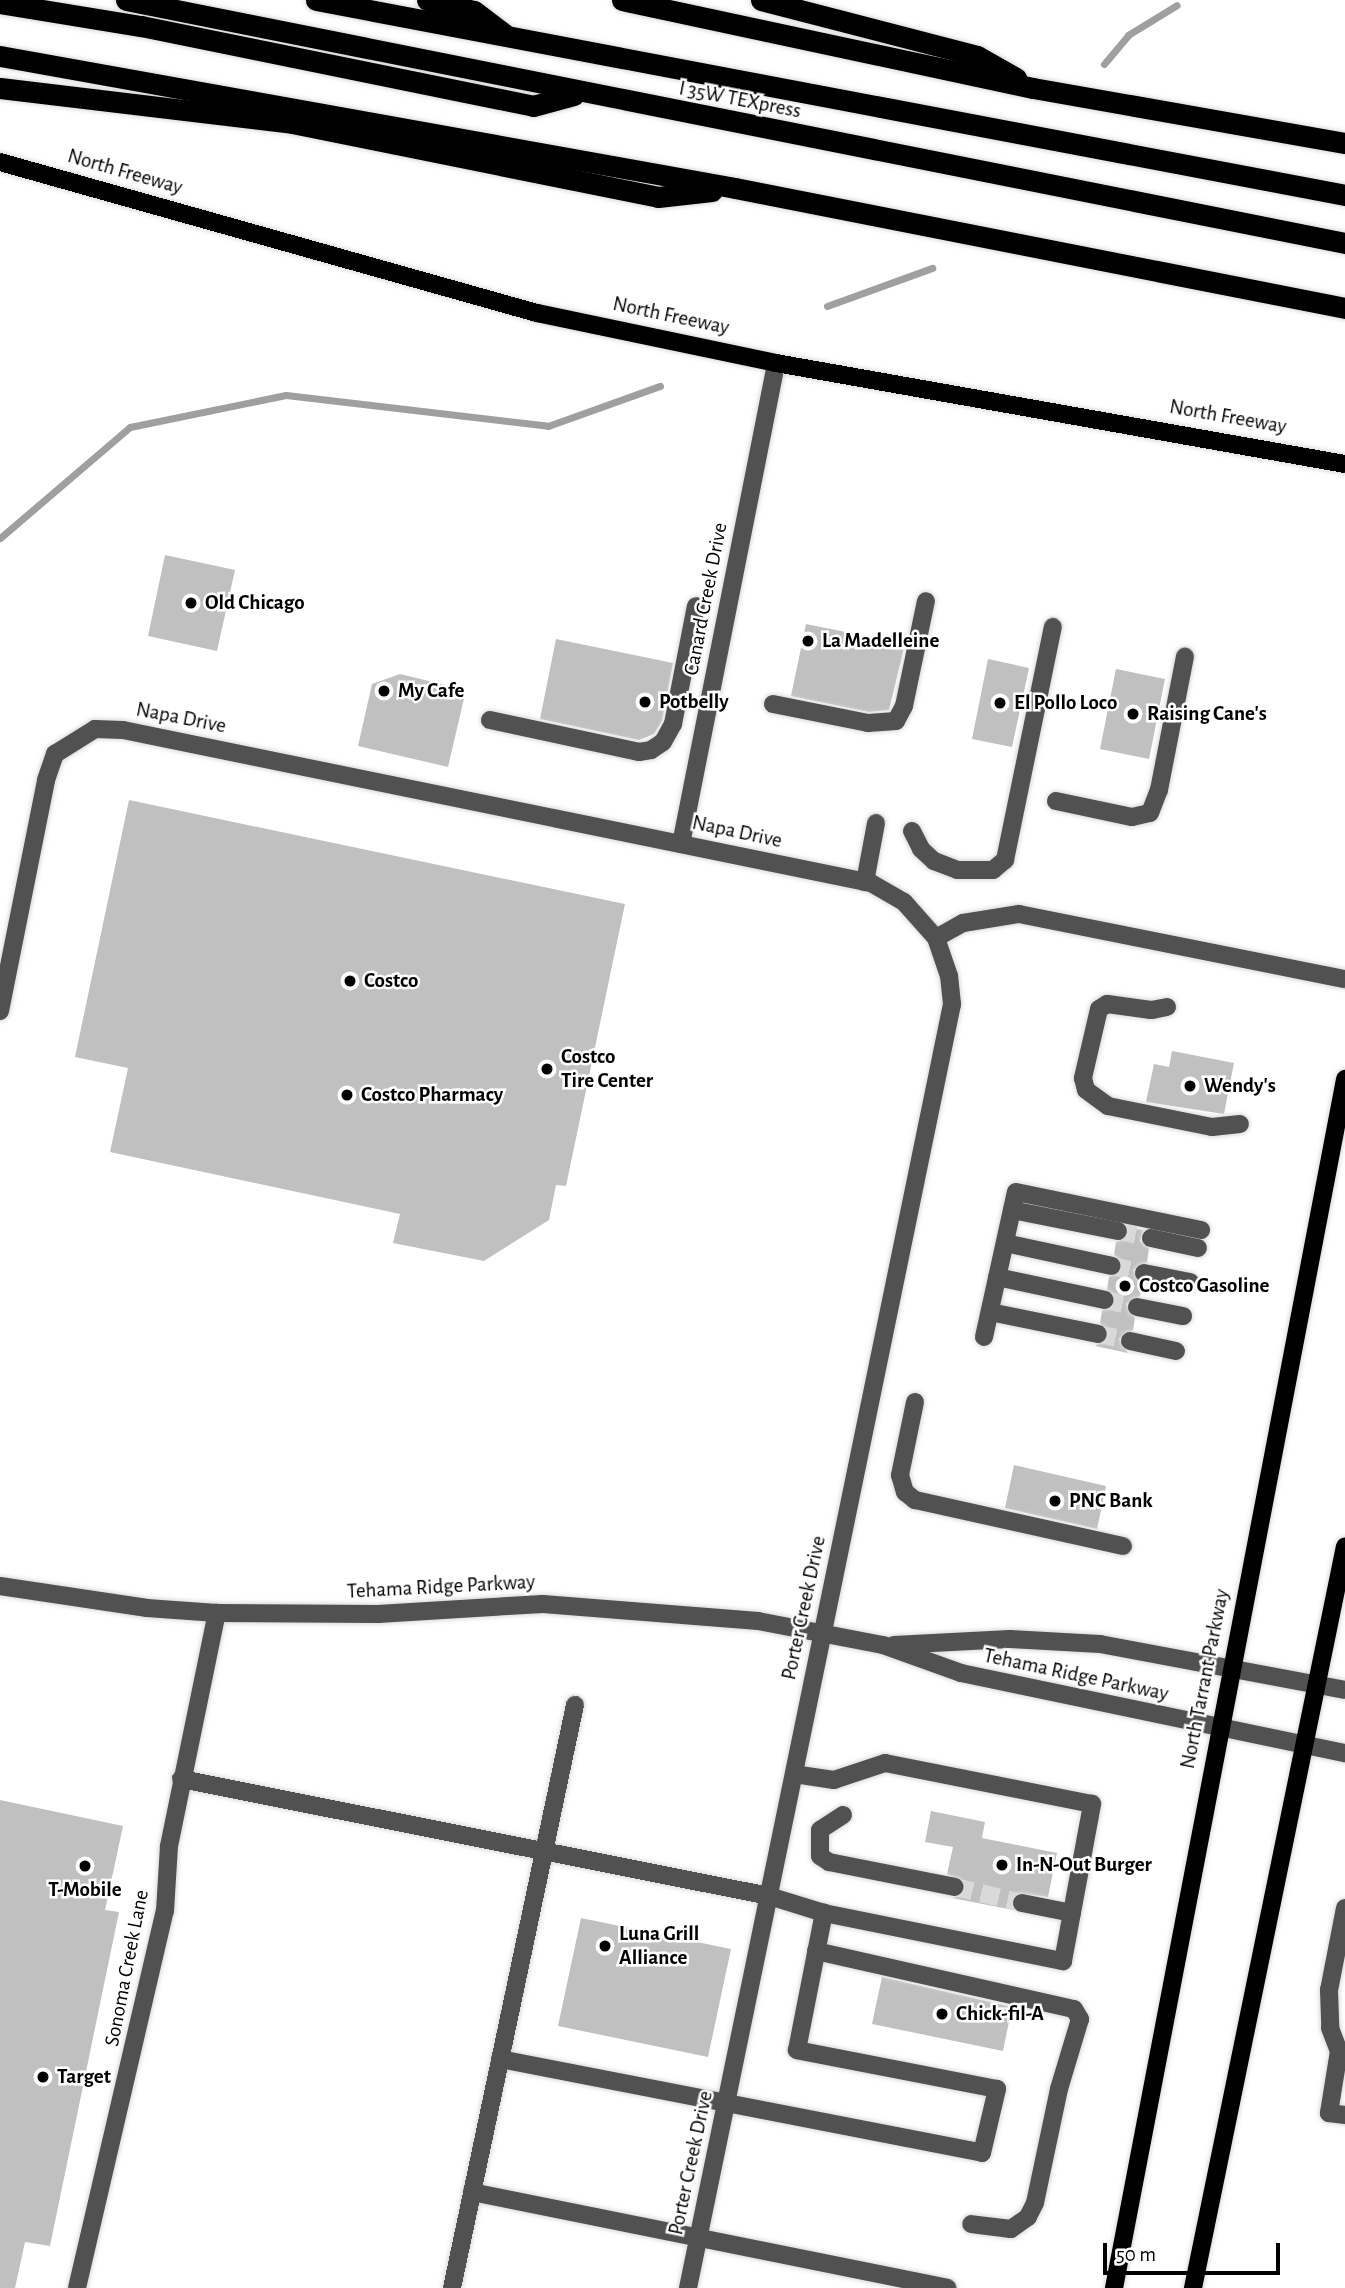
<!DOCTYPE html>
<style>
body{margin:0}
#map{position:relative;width:1345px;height:2288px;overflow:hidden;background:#fff;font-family:"Alegreya Sans",sans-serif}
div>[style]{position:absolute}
.stream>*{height:7px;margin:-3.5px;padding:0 3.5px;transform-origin:3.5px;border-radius:3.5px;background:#9f9f9f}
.building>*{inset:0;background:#c0c0c0}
.minor-tunnel>*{height:18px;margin-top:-9px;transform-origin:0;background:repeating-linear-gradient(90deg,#d9d9d9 0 18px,transparent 0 27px)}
.roads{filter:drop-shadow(0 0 2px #dbdbdb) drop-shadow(0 0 2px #dbdbdb)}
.minor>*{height:18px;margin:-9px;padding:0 9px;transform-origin:9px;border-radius:9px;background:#515151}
.major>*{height:18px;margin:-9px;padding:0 9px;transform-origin:9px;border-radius:9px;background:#000}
.highway>*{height:21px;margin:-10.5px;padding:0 10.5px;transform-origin:10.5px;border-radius:10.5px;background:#000}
.dots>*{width:19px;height:19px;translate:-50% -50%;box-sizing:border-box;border:4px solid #fff;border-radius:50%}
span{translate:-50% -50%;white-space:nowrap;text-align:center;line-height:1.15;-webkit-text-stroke:5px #fff;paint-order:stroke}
.street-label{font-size:21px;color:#000}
.poi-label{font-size:21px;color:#000;font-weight:700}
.left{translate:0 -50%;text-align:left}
.scale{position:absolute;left:1103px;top:2243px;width:177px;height:32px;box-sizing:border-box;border:4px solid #000;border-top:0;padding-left:9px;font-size:21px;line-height:24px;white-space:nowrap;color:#000;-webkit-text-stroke:5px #fff;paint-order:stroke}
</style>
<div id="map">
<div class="stream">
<i style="left:1104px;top:64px;width:38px;rotate:-50deg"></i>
<i style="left:1128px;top:35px;width:57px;rotate:-31.5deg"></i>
<i style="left:827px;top:306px;width:112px;rotate:-19.9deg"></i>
<i style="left:0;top:538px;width:171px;rotate:-40.5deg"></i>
<i style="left:130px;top:427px;width:159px;rotate:-11.6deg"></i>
<i style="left:286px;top:395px;width:264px;rotate:6.7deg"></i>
<i style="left:548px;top:426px;width:119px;rotate:-19.7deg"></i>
</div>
<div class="building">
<i style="clip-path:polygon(165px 555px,235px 570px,217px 651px,148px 636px)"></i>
<i style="clip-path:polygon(806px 624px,905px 644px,889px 710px,869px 712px,791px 696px)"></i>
<i style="clip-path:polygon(556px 639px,673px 663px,662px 721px,654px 734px,639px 740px,540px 719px)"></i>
<i style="clip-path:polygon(988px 659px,1029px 668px,1012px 747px,972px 739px)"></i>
<i style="clip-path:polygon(1116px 669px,1165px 679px,1149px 759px,1100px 749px)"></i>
<i style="clip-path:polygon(400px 674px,466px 690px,448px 767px,358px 746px,372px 684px)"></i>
<i style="clip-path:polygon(129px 800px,625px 904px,566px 1186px,556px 1185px,549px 1220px,484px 1261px,393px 1243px,400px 1214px,110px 1152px,128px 1068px,75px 1057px)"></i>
<i style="clip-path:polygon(1172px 1051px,1234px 1063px,1224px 1114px,1146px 1102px,1154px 1064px,1169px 1067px)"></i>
<i style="clip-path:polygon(1128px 1227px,1143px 1230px,1140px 1241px,1149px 1249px,1147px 1262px,1133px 1270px,1142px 1284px,1140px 1296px,1126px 1304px,1135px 1318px,1133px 1330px,1119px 1339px,1128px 1353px,1095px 1346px,1109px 1337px,1100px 1323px,1102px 1311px,1116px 1303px,1107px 1289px,1109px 1277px,1123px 1269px,1123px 1262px,1114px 1255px,1116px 1242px,1127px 1238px)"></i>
<i style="clip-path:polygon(1014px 1465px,1106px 1486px,1097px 1529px,1005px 1508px)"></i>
<i style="clip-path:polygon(0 1800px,123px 1826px,105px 1910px,119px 1912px,50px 2246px,25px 2242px,15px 2288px,0 2288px)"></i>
<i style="clip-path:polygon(931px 1811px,985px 1822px,982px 1838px,1057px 1853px,1048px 1897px,1018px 1893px,1011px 1900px,1013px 1910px,952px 1898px,963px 1895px,966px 1884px,947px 1874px,953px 1847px,925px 1842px)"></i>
<i style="clip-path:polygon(581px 1918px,731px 1949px,708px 2057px,558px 2026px)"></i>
<i style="clip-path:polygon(882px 1977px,1012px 2007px,1003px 2051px,872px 2024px)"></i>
</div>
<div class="minor-tunnel">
<i style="left:1118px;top:1231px;width:34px;rotate:12deg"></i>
<i style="left:1112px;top:1266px;width:33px;rotate:12deg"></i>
<i style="left:1105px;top:1300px;width:33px;rotate:12deg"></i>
<i style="left:1098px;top:1334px;width:33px;rotate:12deg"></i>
<i style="left:955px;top:1887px;width:69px;rotate:13.4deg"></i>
</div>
<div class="roads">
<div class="minor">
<i style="left:773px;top:704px;width:97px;rotate:11.3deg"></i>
<i style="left:868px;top:723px;width:28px;rotate:-4deg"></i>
<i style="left:896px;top:721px;width:17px;rotate:-62deg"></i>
<i style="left:904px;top:706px;width:107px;rotate:-78.2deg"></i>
<i style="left:490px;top:720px;width:152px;rotate:12.1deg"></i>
<i style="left:639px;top:752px;width:12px;rotate:-9deg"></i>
<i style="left:651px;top:750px;width:14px;rotate:-34deg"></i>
<i style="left:663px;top:742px;width:21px;rotate:-61deg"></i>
<i style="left:673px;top:724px;width:120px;rotate:-79deg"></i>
<i style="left:1056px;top:801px;width:78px;rotate:11.9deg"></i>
<i style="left:1132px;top:817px;width:18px;rotate:-13deg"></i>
<i style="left:1150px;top:813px;width:25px;rotate:-69deg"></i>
<i style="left:1159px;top:790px;width:136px;rotate:-79deg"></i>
<i style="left:912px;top:831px;width:20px;rotate:63deg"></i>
<i style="left:921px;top:849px;width:18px;rotate:43deg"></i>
<i style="left:934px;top:861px;width:25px;rotate:21deg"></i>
<i style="left:957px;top:870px;width:36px"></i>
<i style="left:993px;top:870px;width:16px;rotate:-40deg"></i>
<i style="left:1005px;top:860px;width:238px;rotate:-78.4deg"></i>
<i style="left:681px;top:844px;width:490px;rotate:-78.8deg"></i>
<i style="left:865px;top:882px;width:60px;rotate:-79.4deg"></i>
<i style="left:1167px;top:1007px;width:16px;rotate:169deg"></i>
<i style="left:1151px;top:1010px;width:44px;rotate:-172.2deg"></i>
<i style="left:1107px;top:1004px;width:9px;rotate:148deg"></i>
<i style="left:1099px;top:1009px;width:71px;rotate:103.1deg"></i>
<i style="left:1083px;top:1078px;width:12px;rotate:76deg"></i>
<i style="left:1086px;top:1090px;width:27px;rotate:36deg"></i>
<i style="left:1108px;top:1106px;width:106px;rotate:11.4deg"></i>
<i style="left:1212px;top:1127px;width:28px;rotate:-6deg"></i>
<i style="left:0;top:1011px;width:236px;rotate:-78.7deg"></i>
<i style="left:46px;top:780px;width:28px;rotate:-71deg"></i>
<i style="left:55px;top:754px;width:47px;rotate:-32deg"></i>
<i style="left:95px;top:729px;width:28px;rotate:2deg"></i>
<i style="left:123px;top:730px;width:763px;rotate:11.56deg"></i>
<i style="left:871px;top:883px;width:38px;rotate:30deg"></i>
<i style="left:904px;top:902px;width:48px;rotate:48.4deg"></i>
<i style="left:936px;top:938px;width:31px;rotate:-29deg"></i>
<i style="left:963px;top:923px;width:57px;rotate:-9.1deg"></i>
<i style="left:1019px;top:914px;width:332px;rotate:11.3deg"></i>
<i style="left:1012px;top:1210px;width:108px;rotate:11.2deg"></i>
<i style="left:1151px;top:1238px;width:48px;rotate:12deg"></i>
<i style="left:1005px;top:1243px;width:109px;rotate:12.1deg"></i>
<i style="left:1144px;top:1273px;width:47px;rotate:11.1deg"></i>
<i style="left:997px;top:1277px;width:110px;rotate:12deg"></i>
<i style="left:1137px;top:1307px;width:47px;rotate:11.1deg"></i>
<i style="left:990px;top:1312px;width:110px;rotate:11.5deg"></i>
<i style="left:984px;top:1337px;width:148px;rotate:-77.6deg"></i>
<i style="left:1016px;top:1192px;width:189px;rotate:11.6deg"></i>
<i style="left:1130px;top:1341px;width:47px;rotate:12.3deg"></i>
<i style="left:915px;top:1402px;width:75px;rotate:101.6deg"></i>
<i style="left:900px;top:1475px;width:18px;rotate:74deg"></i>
<i style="left:905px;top:1492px;width:13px;rotate:39deg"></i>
<i style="left:915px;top:1500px;width:213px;rotate:12.5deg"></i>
<i style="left:0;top:1586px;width:149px;rotate:8.5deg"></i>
<i style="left:147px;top:1608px;width:70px;rotate:4.1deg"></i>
<i style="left:217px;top:1613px;width:161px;rotate:0.4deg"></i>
<i style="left:378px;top:1614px;width:165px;rotate:-3.5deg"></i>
<i style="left:543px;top:1604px;width:216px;rotate:4.5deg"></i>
<i style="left:758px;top:1621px;width:127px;rotate:10.9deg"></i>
<i style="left:883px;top:1645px;width:83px;rotate:19.7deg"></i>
<i style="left:961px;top:1673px;width:392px;rotate:11.8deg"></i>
<i style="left:894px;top:1645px;width:116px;rotate:-3deg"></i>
<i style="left:1010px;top:1639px;width:90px;rotate:3.2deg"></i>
<i style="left:1100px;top:1644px;width:249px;rotate:10.6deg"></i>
<i style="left:181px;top:1779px;width:600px;rotate:11.25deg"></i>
<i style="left:769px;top:1896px;width:58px;rotate:17.2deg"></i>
<i style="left:824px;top:1913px;width:244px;rotate:11.4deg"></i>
<i style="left:1063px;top:1961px;width:160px;rotate:-79.5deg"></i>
<i style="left:1092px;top:1804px;width:211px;rotate:-168.8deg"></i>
<i style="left:885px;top:1763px;width:54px;rotate:161.6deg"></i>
<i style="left:834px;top:1780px;width:40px;rotate:-171.5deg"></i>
<i style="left:843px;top:1815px;width:27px;rotate:147deg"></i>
<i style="left:820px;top:1830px;width:26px;rotate:90deg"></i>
<i style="left:820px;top:1856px;width:11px;rotate:34deg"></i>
<i style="left:829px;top:1862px;width:128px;rotate:11.2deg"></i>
<i style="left:1022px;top:1903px;width:51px;rotate:11.3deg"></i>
<i style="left:1345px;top:1908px;width:84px;rotate:101deg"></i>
<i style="left:1329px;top:1990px;width:38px;rotate:88deg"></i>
<i style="left:1330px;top:2028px;width:25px;rotate:69deg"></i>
<i style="left:1339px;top:2051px;width:63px;rotate:99.2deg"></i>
<i style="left:1329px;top:2113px;width:16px;rotate:7deg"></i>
<i style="left:816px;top:1951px;width:264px;rotate:12.7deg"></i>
<i style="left:1074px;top:2009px;width:12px;rotate:59deg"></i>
<i style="left:1080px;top:2019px;width:73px;rotate:106.7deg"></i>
<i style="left:1059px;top:2089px;width:116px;rotate:101.9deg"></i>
<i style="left:1035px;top:2203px;width:16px;rotate:117deg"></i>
<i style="left:1028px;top:2217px;width:21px;rotate:145deg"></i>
<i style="left:1011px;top:2229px;width:40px;rotate:-172.9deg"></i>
<i style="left:500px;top:2059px;width:491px;rotate:11deg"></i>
<i style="left:982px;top:2153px;width:66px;rotate:-76.8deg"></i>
<i style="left:997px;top:2089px;width:204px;rotate:-169deg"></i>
<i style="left:797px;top:2050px;width:140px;rotate:-78.9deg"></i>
<i style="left:472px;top:2192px;width:485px;rotate:11.4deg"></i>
<i style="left:77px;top:2288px;width:387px;rotate:-76.9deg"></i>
<i style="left:165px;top:1911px;width:65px;rotate:-86.5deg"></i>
<i style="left:169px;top:1846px;width:238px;rotate:-78.4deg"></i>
<i style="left:452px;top:2288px;width:596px;rotate:-78.09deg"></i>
<i style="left:688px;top:2288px;width:1311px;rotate:-78.38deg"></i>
<i style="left:952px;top:1004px;width:28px;rotate:-96deg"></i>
<i style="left:949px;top:976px;width:40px;rotate:-108.9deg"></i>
</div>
<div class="major">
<i style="left:0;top:162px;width:558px;rotate:15.71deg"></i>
<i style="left:537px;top:313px;width:244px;rotate:11.8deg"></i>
<i style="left:776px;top:363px;width:578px;rotate:10.07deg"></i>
<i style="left:1114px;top:2288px;width:1231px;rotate:-79.18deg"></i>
<i style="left:1193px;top:2288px;width:757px;rotate:-78.42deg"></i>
</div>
<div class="highway">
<i style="left:126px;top:0;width:1243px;rotate:11.27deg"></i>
<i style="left:316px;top:0;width:1047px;rotate:10.73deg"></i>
<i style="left:427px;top:0;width:48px;rotate:13.2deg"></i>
<i style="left:474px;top:11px;width:40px;rotate:37deg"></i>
<i style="left:622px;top:0;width:420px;rotate:12.1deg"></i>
<i style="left:1033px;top:88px;width:317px;rotate:10deg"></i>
<i style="left:761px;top:0;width:223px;rotate:14.5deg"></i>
<i style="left:977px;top:56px;width:45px;rotate:29.4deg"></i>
<i style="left:0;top:3px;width:143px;rotate:9.3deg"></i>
<i style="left:141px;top:26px;width:400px;rotate:11.5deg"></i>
<i style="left:533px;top:106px;width:42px;rotate:-15deg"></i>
<i style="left:0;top:56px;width:747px;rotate:10.18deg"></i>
<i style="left:735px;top:188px;width:622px;rotate:11.13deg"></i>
<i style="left:0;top:88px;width:294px;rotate:6.8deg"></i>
<i style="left:292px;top:123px;width:373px;rotate:11.4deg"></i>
<i style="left:658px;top:197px;width:54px;rotate:-6.3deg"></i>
</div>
</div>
<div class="dots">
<i style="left:191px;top:603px;background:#000"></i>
<i style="left:808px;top:641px;background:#000"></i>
<i style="left:384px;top:691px;background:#000"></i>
<i style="left:645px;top:702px;background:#000"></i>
<i style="left:1000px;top:703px;background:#000"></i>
<i style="left:1133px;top:714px;background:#000"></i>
<i style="left:350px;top:981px;background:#000"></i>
<i style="left:547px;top:1069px;background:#000"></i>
<i style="left:1190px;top:1086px;background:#000"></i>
<i style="left:347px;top:1095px;background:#000"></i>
<i style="left:1125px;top:1286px;background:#000"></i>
<i style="left:1055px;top:1501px;background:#000"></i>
<i style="left:1002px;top:1865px;background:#000"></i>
<i style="left:85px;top:1866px;background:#000"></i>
<i style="left:605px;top:1946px;background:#000"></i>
<i style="left:942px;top:2014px;background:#000"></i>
<i style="left:43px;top:2077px;background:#000"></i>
</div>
<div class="street-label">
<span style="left:740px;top:100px;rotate:11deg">I 35W TEXpress</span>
<span style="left:125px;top:172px;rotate:16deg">North Freeway</span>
<span style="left:671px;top:316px;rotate:12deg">North Freeway</span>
<span style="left:1228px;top:417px;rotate:10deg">North Freeway</span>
<span style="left:706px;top:599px;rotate:-79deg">Canard Creek Drive</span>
<span style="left:181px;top:718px;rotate:11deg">Napa Drive</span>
<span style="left:737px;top:832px;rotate:12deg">Napa Drive</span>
<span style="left:441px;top:1587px;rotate:-3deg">Tehama Ridge Parkway</span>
<span style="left:804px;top:1608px;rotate:-78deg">Porter Creek Drive</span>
<span style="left:1076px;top:1675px;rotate:12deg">Tehama Ridge Parkway</span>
<span style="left:1205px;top:1679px;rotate:-79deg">North Tarrant Parkway</span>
<span style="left:127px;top:1968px;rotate:-79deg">Sonoma Creek Lane</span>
<span style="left:691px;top:2163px;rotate:-78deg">Porter Creek Drive</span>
</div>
<div class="poi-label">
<span class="left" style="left:205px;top:603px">Old Chicago</span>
<span class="left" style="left:822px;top:641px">La Madelleine</span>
<span class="left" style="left:398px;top:691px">My Cafe</span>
<span class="left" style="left:659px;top:702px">Potbelly</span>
<span class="left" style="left:1014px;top:703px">El Pollo Loco</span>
<span class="left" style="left:1147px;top:714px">Raising Cane's</span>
<span class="left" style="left:364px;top:981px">Costco</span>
<span class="left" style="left:561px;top:1069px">Costco<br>Tire Center</span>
<span class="left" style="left:1204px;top:1086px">Wendy's</span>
<span class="left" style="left:361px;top:1095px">Costco Pharmacy</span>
<span class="left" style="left:1139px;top:1286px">Costco Gasoline</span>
<span class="left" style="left:1069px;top:1501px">PNC Bank</span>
<span class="left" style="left:1016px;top:1865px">In-N-Out Burger</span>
<span style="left:85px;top:1890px">T-Mobile</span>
<span class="left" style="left:619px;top:1946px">Luna Grill<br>Alliance</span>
<span class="left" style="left:956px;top:2014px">Chick-fil-A</span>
<span class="left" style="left:57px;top:2077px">Target</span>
</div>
<div class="scale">50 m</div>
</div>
